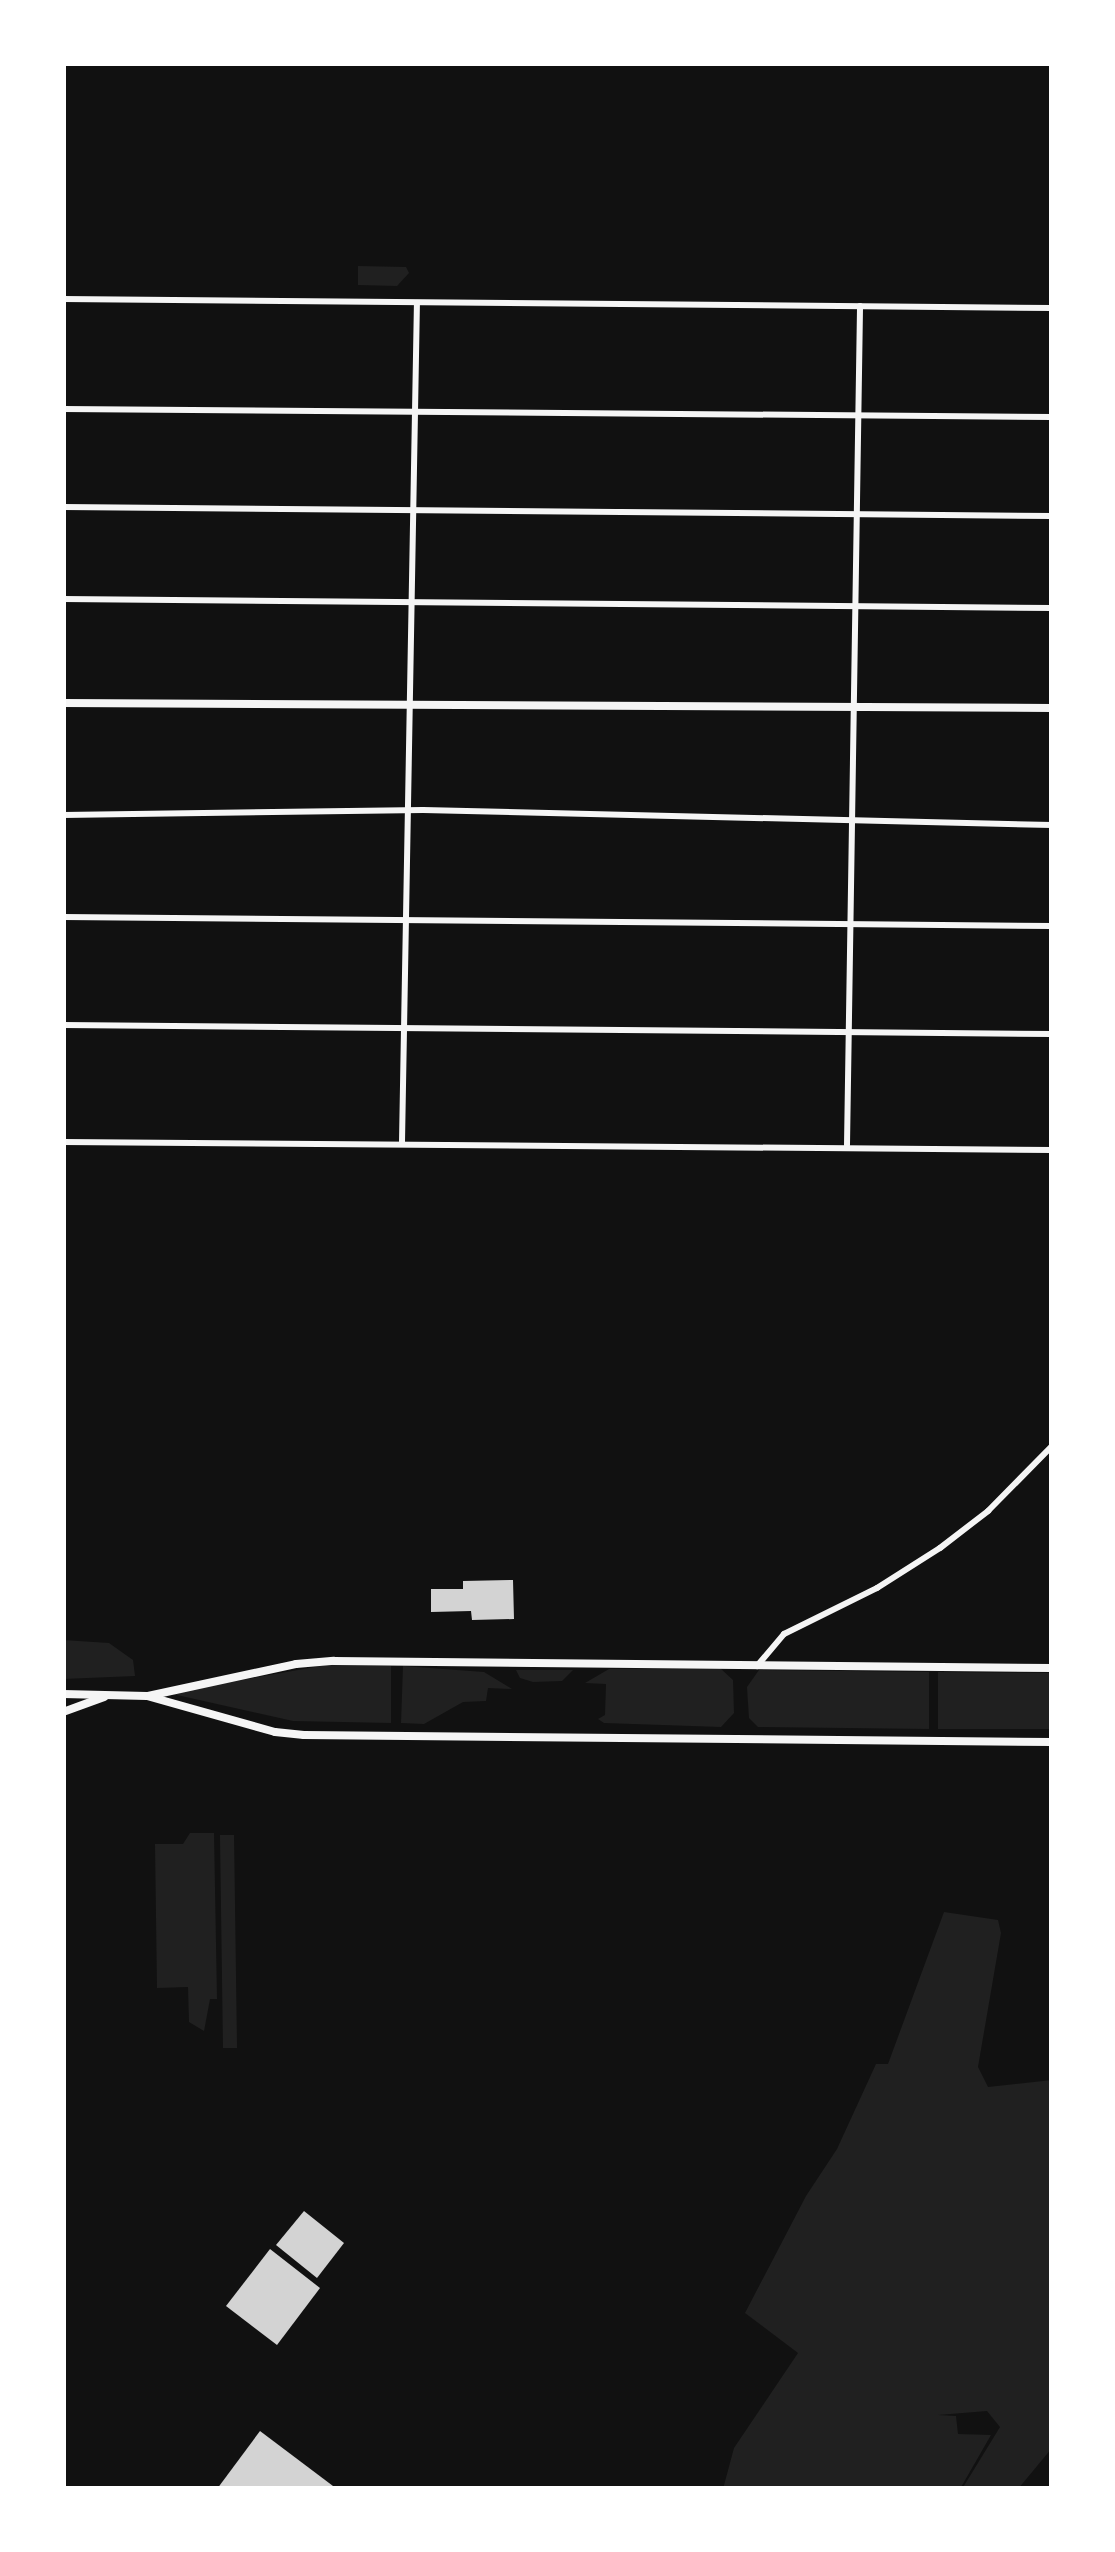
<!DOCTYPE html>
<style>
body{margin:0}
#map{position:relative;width:1115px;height:2552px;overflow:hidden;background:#111;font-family:Helvetica,sans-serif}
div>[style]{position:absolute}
.green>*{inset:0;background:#202020}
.building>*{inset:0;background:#d3d3d3}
.minor>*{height:6px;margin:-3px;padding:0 3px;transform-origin:3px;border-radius:3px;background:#f5f5f5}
.secondary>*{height:8px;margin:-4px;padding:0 4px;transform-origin:4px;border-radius:4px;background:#f5f5f5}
span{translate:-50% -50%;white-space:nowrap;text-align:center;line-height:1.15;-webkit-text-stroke:12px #fff;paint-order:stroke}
.frame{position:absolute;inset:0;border:66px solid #fff;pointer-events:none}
</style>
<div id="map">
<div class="green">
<i style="clip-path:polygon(358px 266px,406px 267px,409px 273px,397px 286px,358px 285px)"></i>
<i style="clip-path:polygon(63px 1640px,109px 1643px,133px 1660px,135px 1676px,63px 1679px)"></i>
<i style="clip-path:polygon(326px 1665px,391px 1666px,391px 1723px,293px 1721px,168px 1693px)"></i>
<i style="clip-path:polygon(403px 1666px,484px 1672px,512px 1689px,488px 1688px,486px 1701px,463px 1702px,424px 1724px,401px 1723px)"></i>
<i style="clip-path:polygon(720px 1668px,733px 1680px,734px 1713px,721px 1727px,604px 1723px,598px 1719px,605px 1715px,606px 1684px,585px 1683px,609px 1669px)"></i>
<i style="clip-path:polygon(516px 1670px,573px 1670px,562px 1681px,533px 1682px,520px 1678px)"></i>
<i style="clip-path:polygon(759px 1670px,929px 1672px,929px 1729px,758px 1727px,749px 1718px,747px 1687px)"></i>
<i style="clip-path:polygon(938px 1672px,1052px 1673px,1052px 1729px,938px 1729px)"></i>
<i style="clip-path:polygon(190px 1833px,214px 1833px,217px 1999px,210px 1999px,204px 2031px,189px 2022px,188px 1987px,157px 1988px,155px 1844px,183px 1844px)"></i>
<i style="clip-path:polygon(220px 1835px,234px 1835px,237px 2048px,223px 2048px)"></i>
<i style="clip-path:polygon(944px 1912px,998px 1920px,1001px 1933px,978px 2067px,988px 2087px,1052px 2080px,1052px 2448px,1018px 2489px,962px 2489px,1000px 2427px,987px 2411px,938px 2415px,956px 2416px,958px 2434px,991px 2435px,960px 2489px,723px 2489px,734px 2448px,798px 2353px,745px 2313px,806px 2196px,837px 2149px,876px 2064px,888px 2064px)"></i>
</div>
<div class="building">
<i style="clip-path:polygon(513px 1580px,514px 1619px,472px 1620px,471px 1611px,431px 1612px,431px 1589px,463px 1589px,463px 1581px)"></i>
<i style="clip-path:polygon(304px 2211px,344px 2243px,317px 2278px,276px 2245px)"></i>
<i style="clip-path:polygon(270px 2249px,320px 2288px,277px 2345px,226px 2306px)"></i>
<i style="clip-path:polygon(260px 2431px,337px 2489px,217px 2489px)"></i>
</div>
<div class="minor">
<i style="left:63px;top:299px;width:989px;rotate:0.52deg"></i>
<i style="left:63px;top:409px;width:989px;rotate:0.46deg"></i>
<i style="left:63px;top:507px;width:989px;rotate:0.52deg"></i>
<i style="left:63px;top:599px;width:989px;rotate:0.52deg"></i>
<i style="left:63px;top:815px;width:360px;rotate:-0.8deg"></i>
<i style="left:423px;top:810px;width:629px;rotate:1.37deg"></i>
<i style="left:63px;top:917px;width:989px;rotate:0.52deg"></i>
<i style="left:63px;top:1025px;width:989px;rotate:0.52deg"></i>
<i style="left:63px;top:1142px;width:989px;rotate:0.46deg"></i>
<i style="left:402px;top:1142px;width:839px;rotate:-88.98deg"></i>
<i style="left:847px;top:1145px;width:839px;rotate:-89.11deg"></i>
<i style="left:757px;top:1666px;width:42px;rotate:-49.8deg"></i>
<i style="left:784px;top:1634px;width:104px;rotate:-26.3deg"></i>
<i style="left:877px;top:1588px;width:75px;rotate:-32.4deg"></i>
<i style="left:940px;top:1548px;width:61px;rotate:-37.6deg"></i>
<i style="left:988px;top:1511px;width:91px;rotate:-45.4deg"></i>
</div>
<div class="secondary">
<i style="left:63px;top:703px;width:989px;rotate:0.29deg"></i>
<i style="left:63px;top:1694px;width:84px;rotate:1.4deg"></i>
<i style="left:147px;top:1696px;width:133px;rotate:15.7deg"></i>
<i style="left:275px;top:1732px;width:29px;rotate:6deg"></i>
<i style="left:304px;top:1735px;width:748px;rotate:0.54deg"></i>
<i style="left:148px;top:1696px;width:151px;rotate:-12.2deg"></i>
<i style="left:296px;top:1664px;width:38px;rotate:-5deg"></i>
<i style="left:334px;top:1661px;width:718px;rotate:0.56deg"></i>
<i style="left:63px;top:1712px;width:44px;rotate:-20.1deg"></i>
</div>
<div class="frame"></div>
</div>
